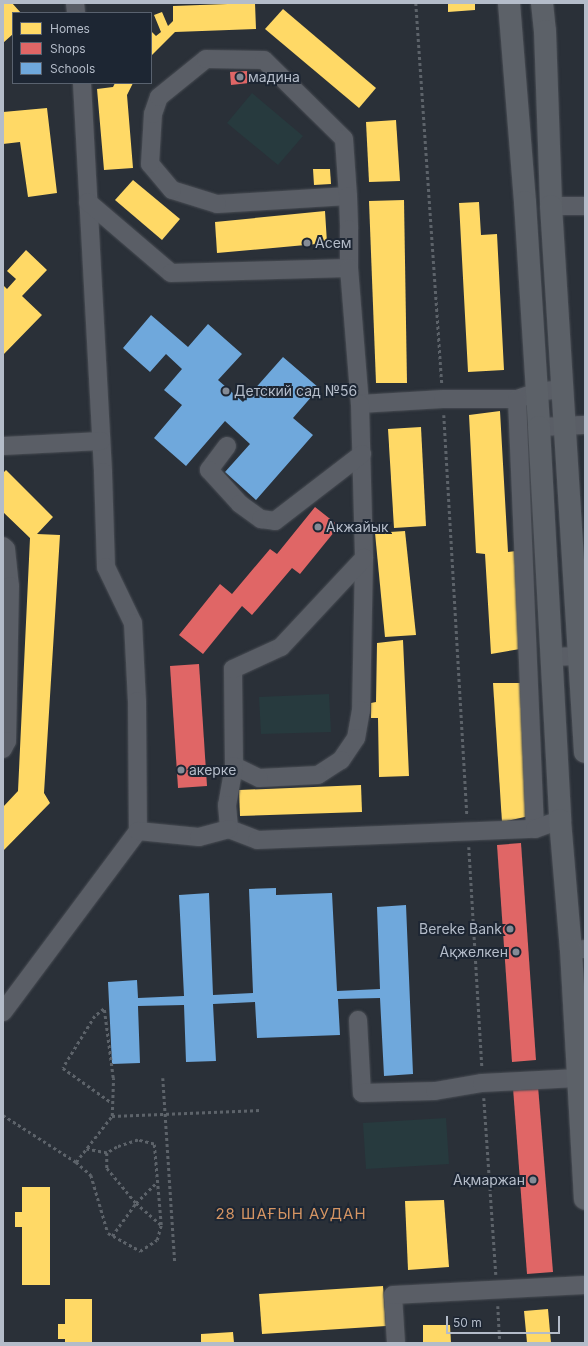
<!DOCTYPE html>
<meta charset="utf-8">
<style>
body{margin:0}
#map{position:relative;width:588px;height:1346px;overflow:hidden;background:#2a3038;font-family:Inter,sans-serif}
div>[style]{position:absolute}
.green>*{inset:0;background:#273a3e}
.homes>*{inset:0;background:#ffd966}
.shops>*{inset:0;background:#e06666}
.schools>*{inset:0;background:#6fa8dc}
.path>*{height:2.5px;margin-top:-1.25px;transform-origin:0;background:repeating-linear-gradient(90deg,#5d636a 0 3px,transparent 0 6px)}
.roads{filter:drop-shadow(0 0 1px #484c53) drop-shadow(0 0 1px #484c53)}
.minor>*{height:18px;margin:-9px;padding:0 9px;transform-origin:9px;border-radius:9px;background:#5a5e66}
.major>*{height:22px;margin:-11px;padding:0 11px;transform-origin:11px;border-radius:11px;background:#5c6168}
.dots>*{width:11px;height:11px;translate:-50% -50%;box-sizing:border-box;border:2px solid #1d2633;border-radius:50%}
span{translate:-50% -50%;white-space:nowrap;text-align:center;line-height:1.15;-webkit-text-stroke:4px #1d2633;paint-order:stroke}
.poi-label{font-size:14px;color:#b4bcc9}
.left{translate:0 -50%;text-align:left}
.right{translate:-100% -50%;text-align:right}
.neighbourhood-label{font-size:15px;color:#d59563;letter-spacing:1px}
.frame{position:absolute;inset:0;border:4px solid #b4bcc9;pointer-events:none}
.legend{position:absolute;left:12px;top:12px;width:140px;height:72px;box-sizing:border-box;background:#1d2633;border:1px solid #59626f;margin:0;padding:5px 7px;list-style:none;font-size:12px;color:#b4bcc9}
.legend li{display:flex;align-items:center;gap:8px;height:20px}
.legend b{width:20px;border:1px solid #59626f}
.scale{position:absolute;left:446px;top:1316px;width:114px;height:18px;box-sizing:border-box;border:2px solid #b4bcc9;border-top:0;padding-left:5px;font-size:12px;line-height:14px;white-space:nowrap;color:#b4bcc9;-webkit-text-stroke:3px #1d2633;paint-order:stroke}
</style>
<div id="map">
<div class="green">
<i style="clip-path:polygon(252px 93px,303px 136px,278px 165px,227px 123px)"></i>
<i style="clip-path:polygon(329px 694px,331px 732px,261px 734px,259px 697px)"></i>
<i style="clip-path:polygon(446px 1118px,449px 1164px,366px 1169px,363px 1123px)"></i>
</div>
<div class="homes">
<i style="clip-path:polygon(3px 3px,12px 3px,21px 13px,13px 13px,13px 34px,3px 43px)"></i>
<i style="clip-path:polygon(255px 3px,256px 29px,175px 32px,151px 56px,151px 31px,156px 36px,161px 32px,154px 15px,162px 12px,168px 26px,173px 21px,173px 6px)"></i>
<i style="clip-path:polygon(448px 3px,475px 3px,475px 10px,448px 12px)"></i>
<i style="clip-path:polygon(283px 9px,376px 88px,359px 108px,265px 29px)"></i>
<i style="clip-path:polygon(115px 83px,133px 83px,127px 95px,133px 168px,104px 170px,97px 89px,113px 87px)"></i>
<i style="clip-path:polygon(47px 108px,57px 193px,28px 197px,20px 142px,3px 144px,3px 112px)"></i>
<i style="clip-path:polygon(396px 120px,400px 181px,369px 182px,366px 122px)"></i>
<i style="clip-path:polygon(313px 169px,330px 169px,331px 184px,314px 185px)"></i>
<i style="clip-path:polygon(133px 180px,180px 219px,162px 240px,115px 200px)"></i>
<i style="clip-path:polygon(404px 200px,407px 383px,376px 383px,369px 201px)"></i>
<i style="clip-path:polygon(479px 202px,481px 235px,497px 234px,504px 370px,468px 372px,459px 203px)"></i>
<i style="clip-path:polygon(325px 211px,327px 243px,217px 253px,215px 222px)"></i>
<i style="clip-path:polygon(26px 250px,47px 270px,22px 296px,42px 315px,3px 355px,3px 285px,7px 289px,16px 279px,7px 271px)"></i>
<i style="clip-path:polygon(500px 411px,508px 552px,516px 551px,520px 649px,491px 654px,485px 554px,476px 553px,469px 415px)"></i>
<i style="clip-path:polygon(421px 427px,426px 526px,394px 528px,388px 429px)"></i>
<i style="clip-path:polygon(6px 470px,53px 517px,37px 534px,60px 535px,44px 793px,50px 803px,3px 851px,3px 807px,18px 791px,30px 538px,3px 512px,3px 473px)"></i>
<i style="clip-path:polygon(405px 531px,416px 635px,385px 637px,375px 533px)"></i>
<i style="clip-path:polygon(403px 640px,409px 776px,379px 777px,378px 718px,371px 718px,371px 703px,376px 702px,377px 643px)"></i>
<i style="clip-path:polygon(493px 683px,524px 683px,529px 816px,502px 822px)"></i>
<i style="clip-path:polygon(361px 785px,362px 812px,240px 816px,239px 790px)"></i>
<i style="clip-path:polygon(22px 1187px,50px 1187px,50px 1285px,22px 1285px,22px 1227px,15px 1227px,15px 1212px,22px 1212px)"></i>
<i style="clip-path:polygon(444px 1200px,449px 1267px,408px 1270px,405px 1201px)"></i>
<i style="clip-path:polygon(383px 1286px,386px 1326px,262px 1334px,259px 1294px)"></i>
<i style="clip-path:polygon(65px 1299px,92px 1299px,92px 1343px,65px 1343px,65px 1339px,58px 1339px,58px 1324px,65px 1324px)"></i>
<i style="clip-path:polygon(548px 1309px,551px 1343px,527px 1343px,524px 1311px)"></i>
<i style="clip-path:polygon(423px 1325px,450px 1325px,451px 1343px,423px 1343px)"></i>
<i style="clip-path:polygon(233px 1332px,234px 1343px,201px 1343px,201px 1334px)"></i>
</div>
<div class="shops">
<i style="clip-path:polygon(247px 71px,249px 83px,231px 85px,230px 72px)"></i>
<i style="clip-path:polygon(315px 507px,339px 526px,300px 574px,292px 568px,252px 615px,242px 606px,203px 654px,179px 635px,220px 584px,232px 594px,270px 549px,277px 554px)"></i>
<i style="clip-path:polygon(199px 664px,207px 786px,178px 788px,170px 666px)"></i>
<i style="clip-path:polygon(521px 843px,536px 1060px,512px 1062px,497px 845px)"></i>
<i style="clip-path:polygon(538px 1086px,553px 1272px,527px 1274px,513px 1088px)"></i>
</div>
<div class="schools">
<i style="clip-path:polygon(151px 315px,188px 347px,208px 324px,242px 354px,218px 380px,243px 402px,283px 357px,319px 388px,293px 418px,313px 435px,256px 500px,225px 472px,250px 444px,225px 421px,186px 466px,154px 438px,182px 405px,164px 390px,182px 369px,166px 354px,150px 372px,123px 348px)"></i>
<i style="clip-path:polygon(276px 888px,276px 895px,332px 893px,337px 991px,380px 989px,377px 907px,406px 905px,413px 1074px,384px 1076px,380px 998px,338px 999px,340px 1035px,257px 1038px,255px 1002px,213px 1004px,216px 1061px,186px 1062px,184px 1005px,138px 1006px,140px 1063px,112px 1064px,108px 982px,137px 980px,138px 998px,184px 996px,179px 895px,209px 893px,213px 995px,253px 993px,249px 889px)"></i>
</div>
<div class="path">
<i style="left:416px;top:3px;width:382px;rotate:86.1deg"></i>
<i style="left:444px;top:415px;width:402px;rotate:86.7deg"></i>
<i style="left:469px;top:847px;width:220px;rotate:86.6deg"></i>
<i style="left:163px;top:1078px;width:185px;rotate:86.3deg"></i>
<i style="left:484px;top:1098px;width:177px;rotate:86.1deg"></i>
<i style="left:3px;top:1115px;width:87px;rotate:32.8deg"></i>
<i style="left:76px;top:1162px;width:58px;rotate:-52deg"></i>
<i style="left:112px;top:1116px;width:38px;rotate:-88deg"></i>
<i style="left:113px;top:1078px;width:70px;rotate:-97.4deg"></i>
<i style="left:104px;top:1009px;width:11px;rotate:142deg"></i>
<i style="left:95px;top:1016px;width:61px;rotate:121.6deg"></i>
<i style="left:63px;top:1068px;width:60px;rotate:35.5deg"></i>
<i style="left:112px;top:1116px;width:148px;rotate:-2.3deg"></i>
<i style="left:107px;top:1153px;width:15px;rotate:90deg"></i>
<i style="left:107px;top:1168px;width:45px;rotate:50.4deg"></i>
<i style="left:136px;top:1203px;width:33px;rotate:41deg"></i>
<i style="left:76px;top:1162px;width:20px;rotate:41deg"></i>
<i style="left:91px;top:1175px;width:60px;rotate:73.7deg"></i>
<i style="left:108px;top:1233px;width:37px;rotate:29deg"></i>
<i style="left:140px;top:1251px;width:20px;rotate:-33deg"></i>
<i style="left:157px;top:1240px;width:16px;rotate:-75deg"></i>
<i style="left:161px;top:1225px;width:81px;rotate:-94.9deg"></i>
<i style="left:154px;top:1144px;width:16px;rotate:-166deg"></i>
<i style="left:138px;top:1140px;width:22px;rotate:162deg"></i>
<i style="left:117px;top:1147px;width:12px;rotate:149deg"></i>
<i style="left:107px;top:1153px;width:21px;rotate:-169deg"></i>
<i style="left:112px;top:1236px;width:41px;rotate:-54deg"></i>
<i style="left:136px;top:1203px;width:30px;rotate:-45deg"></i>
<i style="left:498px;top:1306px;width:37px;rotate:87deg"></i>
</div>
<div class="roads">
<div class="minor">
<i style="left:75px;top:3px;width:10px;rotate:84deg"></i>
<i style="left:82px;top:83px;width:390px;rotate:86.9deg"></i>
<i style="left:103px;top:472px;width:95px;rotate:88.2deg"></i>
<i style="left:106px;top:567px;width:62px;rotate:64.3deg"></i>
<i style="left:133px;top:623px;width:78px;rotate:87.1deg"></i>
<i style="left:137px;top:701px;width:130px;rotate:89.6deg"></i>
<i style="left:348px;top:196px;width:131px;rotate:176.5deg"></i>
<i style="left:217px;top:204px;width:47px;rotate:-162.7deg"></i>
<i style="left:172px;top:190px;width:34px;rotate:-130deg"></i>
<i style="left:150px;top:164px;width:50px;rotate:-86.6deg"></i>
<i style="left:153px;top:114px;width:18px;rotate:-71deg"></i>
<i style="left:159px;top:97px;width:60px;rotate:-39deg"></i>
<i style="left:206px;top:59px;width:58px;rotate:1deg"></i>
<i style="left:264px;top:60px;width:112px;rotate:44.6deg"></i>
<i style="left:344px;top:139px;width:57px;rotate:86deg"></i>
<i style="left:348px;top:196px;width:33px;rotate:88deg"></i>
<i style="left:349px;top:229px;width:39px;rotate:90deg"></i>
<i style="left:88px;top:202px;width:109px;rotate:40.5deg"></i>
<i style="left:171px;top:273px;width:178px;rotate:-1.6deg"></i>
<i style="left:349px;top:268px;width:136px;rotate:85.4deg"></i>
<i style="left:360px;top:404px;width:83px;rotate:-3.4deg"></i>
<i style="left:443px;top:399px;width:74px"></i>
<i style="left:517px;top:399px;width:21px;rotate:-19deg"></i>
<i style="left:537px;top:392px;width:26px;rotate:-7deg"></i>
<i style="left:551px;top:206px;width:34px"></i>
<i style="left:517px;top:399px;width:430px;rotate:87.6deg"></i>
<i style="left:360px;top:404px;width:154px;rotate:88.5deg"></i>
<i style="left:364px;top:558px;width:152px;rotate:91.1deg"></i>
<i style="left:361px;top:710px;width:28px;rotate:100deg"></i>
<i style="left:356px;top:738px;width:27px;rotate:124deg"></i>
<i style="left:341px;top:760px;width:27px;rotate:147deg"></i>
<i style="left:318px;top:775px;width:59px;rotate:177.1deg"></i>
<i style="left:259px;top:778px;width:28px;rotate:-154deg"></i>
<i style="left:234px;top:766px;width:97px;rotate:-90.6deg"></i>
<i style="left:233px;top:669px;width:53px;rotate:-24.6deg"></i>
<i style="left:281px;top:647px;width:122px;rotate:-47deg"></i>
<i style="left:539px;top:427px;width:46px;rotate:-2.5deg"></i>
<i style="left:3px;top:446px;width:98px;rotate:-2.9deg"></i>
<i style="left:227px;top:446px;width:30px;rotate:127deg"></i>
<i style="left:209px;top:470px;width:46px;rotate:47.6deg"></i>
<i style="left:240px;top:504px;width:26px;rotate:36deg"></i>
<i style="left:261px;top:519px;width:14px;rotate:8deg"></i>
<i style="left:275px;top:521px;width:110px;rotate:-37.6deg"></i>
<i style="left:3px;top:546px;width:4px;rotate:45deg"></i>
<i style="left:6px;top:549px;width:37px;rotate:84deg"></i>
<i style="left:10px;top:586px;width:155px;rotate:91.1deg"></i>
<i style="left:7px;top:741px;width:9px;rotate:117deg"></i>
<i style="left:552px;top:657px;width:33px;rotate:-2deg"></i>
<i style="left:234px;top:766px;width:40px;rotate:100deg"></i>
<i style="left:227px;top:805px;width:24px;rotate:85deg"></i>
<i style="left:229px;top:829px;width:30px;rotate:21deg"></i>
<i style="left:257px;top:840px;width:278px;rotate:-2.3deg"></i>
<i style="left:535px;top:829px;width:27px;rotate:-20deg"></i>
<i style="left:571px;top:950px;width:14px;rotate:-4deg"></i>
<i style="left:3px;top:1012px;width:226px;rotate:-53.3deg"></i>
<i style="left:138px;top:831px;width:61px;rotate:5.6deg"></i>
<i style="left:199px;top:837px;width:31px;rotate:-15deg"></i>
<i style="left:358px;top:1020px;width:73px;rotate:86.9deg"></i>
<i style="left:362px;top:1093px;width:73px;rotate:-1.6deg"></i>
<i style="left:435px;top:1091px;width:48px;rotate:-9.7deg"></i>
<i style="left:482px;top:1083px;width:95px;rotate:-3deg"></i>
<i style="left:396px;top:1343px;width:48px;rotate:-93.6deg"></i>
<i style="left:393px;top:1295px;width:192px;rotate:-3deg"></i>
</div>
<div class="major">
<i style="left:509px;top:3px;width:200px;rotate:85.4deg"></i>
<i style="left:525px;top:202px;width:225px;rotate:86.4deg"></i>
<i style="left:539px;top:427px;width:394px;rotate:86.9deg"></i>
<i style="left:560px;top:820px;width:130px;rotate:85.2deg"></i>
<i style="left:571px;top:950px;width:249px;rotate:86.8deg"></i>
<i style="left:542px;top:3px;width:28px;rotate:84deg"></i>
<i style="left:545px;top:31px;width:175px;rotate:88deg"></i>
<i style="left:551px;top:206px;width:547px;rotate:86.44deg"></i>
</div>
</div>
<div class="dots">
<i style="left:240px;top:77px;background:#848b96"></i>
<i style="left:307px;top:243px;background:#848b96"></i>
<i style="left:226px;top:391px;background:#848b96"></i>
<i style="left:318px;top:527px;background:#848b96"></i>
<i style="left:181px;top:770px;background:#848b96"></i>
<i style="left:510px;top:929px;background:#848b96"></i>
<i style="left:516px;top:952px;background:#848b96"></i>
<i style="left:533px;top:1180px;background:#848b96"></i>
</div>
<div class="poi-label">
<span class="left" style="left:248px;top:77px">мадина</span>
<span class="left" style="left:315px;top:243px">Асем</span>
<span class="left" style="left:234px;top:391px">Детский сад №56</span>
<span class="left" style="left:326px;top:527px">Акжайык</span>
<span class="left" style="left:189px;top:770px">акерке</span>
<span class="right" style="left:502px;top:929px">Bereke Bank</span>
<span class="right" style="left:508px;top:952px">Ақжелкен</span>
<span class="right" style="left:525px;top:1180px">Ақмаржан</span>
</div>
<div class="neighbourhood-label">
<span style="left:291px;top:1214px">28 ШАҒЫН АУДАН</span>
</div>
<div class="frame"></div>
<ul class="legend">
<li><b style="height:11px;background:#ffd966"></b>Homes</li>
<li><b style="height:11px;background:#e06666"></b>Shops</li>
<li><b style="height:11px;background:#6fa8dc"></b>Schools</li>
</ul>
<div class="scale">50 m</div>
</div>
